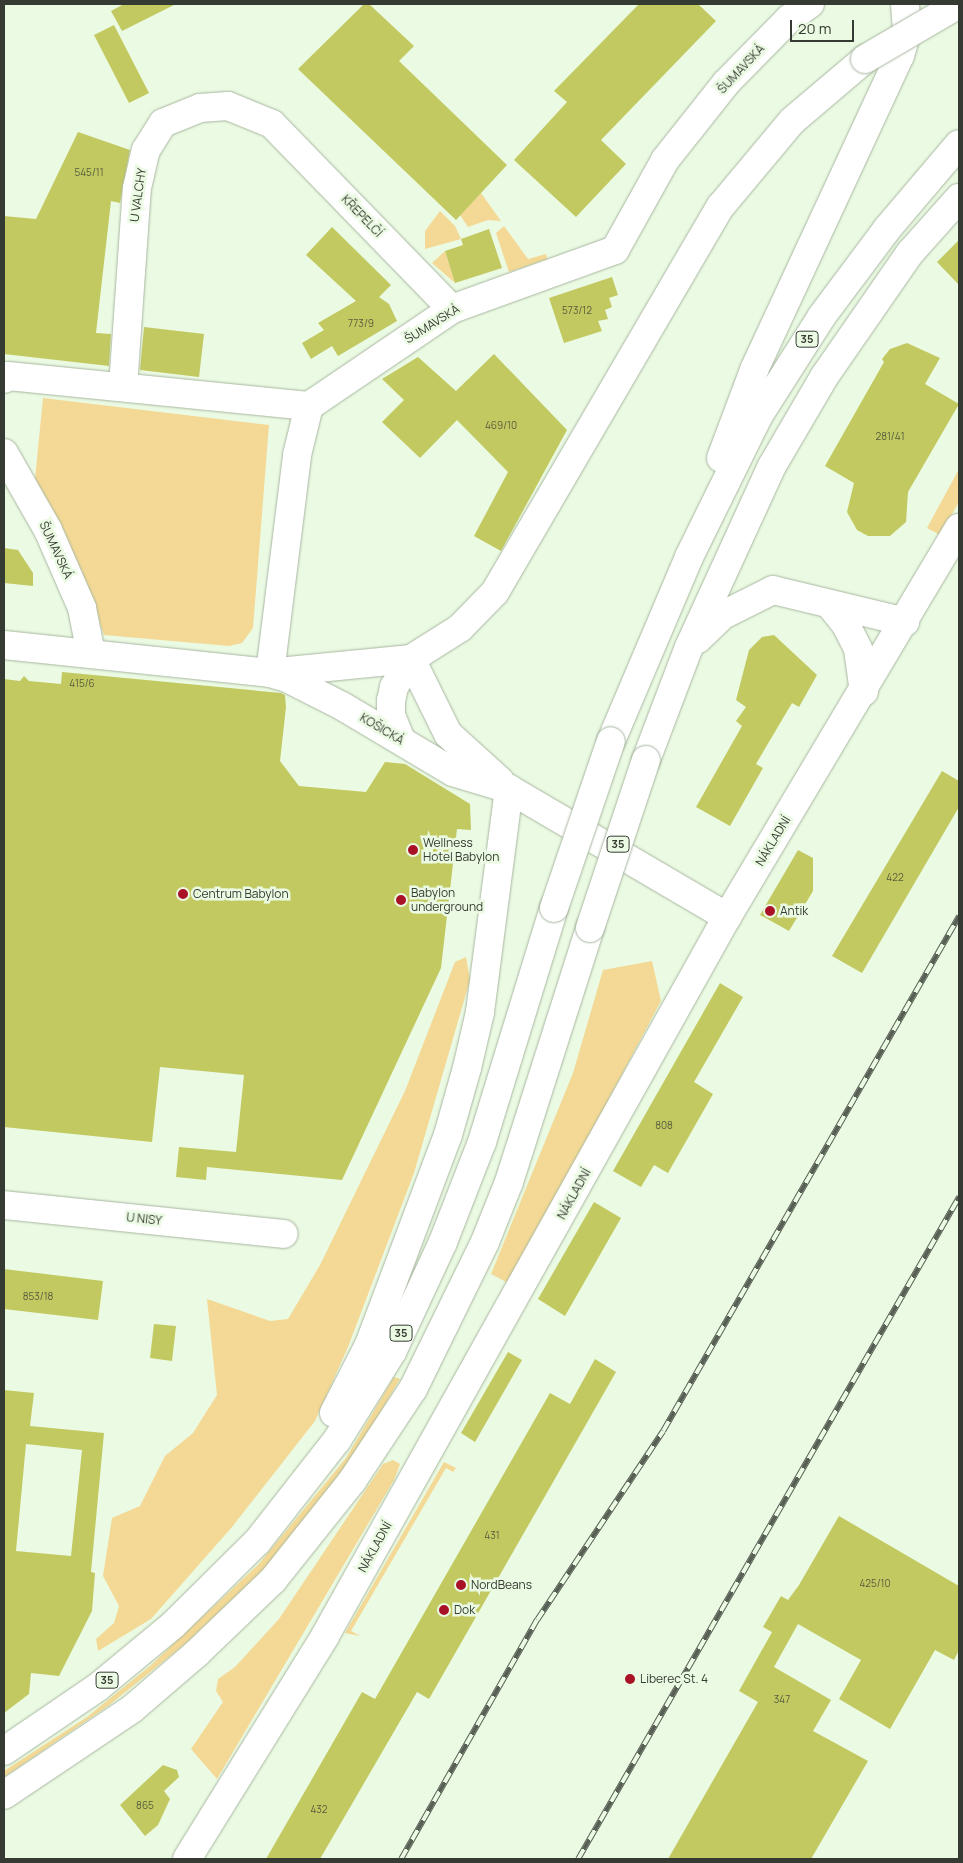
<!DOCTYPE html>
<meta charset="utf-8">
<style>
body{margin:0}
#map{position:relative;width:963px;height:1863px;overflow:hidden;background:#ebfae3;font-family:Manrope,sans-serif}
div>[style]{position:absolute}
.green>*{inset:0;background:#f3d995}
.building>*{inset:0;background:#c3c961}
.roads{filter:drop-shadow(0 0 1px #a8b6a0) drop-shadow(0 0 1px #a8b6a0)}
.minor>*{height:28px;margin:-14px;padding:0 14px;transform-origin:14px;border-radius:14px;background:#fff}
.highway>*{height:28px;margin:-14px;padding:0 14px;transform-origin:14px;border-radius:14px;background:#fff}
.rail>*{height:5.5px;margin-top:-2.75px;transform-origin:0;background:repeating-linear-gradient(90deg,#ebfae3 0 11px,#585f54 0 22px);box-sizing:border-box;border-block:1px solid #585f54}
.bridges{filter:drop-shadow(0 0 1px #a8b6a0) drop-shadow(0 0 1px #a8b6a0)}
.highway-bridge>*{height:28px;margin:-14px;padding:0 14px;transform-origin:14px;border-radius:14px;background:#fff}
.dots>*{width:14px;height:14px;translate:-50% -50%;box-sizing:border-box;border:2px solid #ebfae3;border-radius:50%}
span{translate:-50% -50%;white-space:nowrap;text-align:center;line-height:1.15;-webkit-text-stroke:5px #ebfae3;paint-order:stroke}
.number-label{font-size:10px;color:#585e3e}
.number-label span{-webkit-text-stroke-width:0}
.shield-label span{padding:1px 4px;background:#ebfae3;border:1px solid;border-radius:4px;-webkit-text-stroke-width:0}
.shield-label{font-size:11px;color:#353b32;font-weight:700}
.street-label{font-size:12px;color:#353b32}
.poi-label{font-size:12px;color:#353b32}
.left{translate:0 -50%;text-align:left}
.frame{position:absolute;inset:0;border:5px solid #353b32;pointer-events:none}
.scale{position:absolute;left:790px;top:20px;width:64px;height:22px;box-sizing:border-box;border:2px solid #353b32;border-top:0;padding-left:6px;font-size:15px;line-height:18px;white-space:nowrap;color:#353b32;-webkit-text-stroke:4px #ebfae3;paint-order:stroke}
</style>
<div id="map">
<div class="green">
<i style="clip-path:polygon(481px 193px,501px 221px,488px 220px,468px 227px,460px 215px)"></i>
<i style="clip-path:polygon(440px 211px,455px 226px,461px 239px,425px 249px,425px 231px)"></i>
<i style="clip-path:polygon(504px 226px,528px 259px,546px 254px,547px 259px,509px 272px,496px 233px)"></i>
<i style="clip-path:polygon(445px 251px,455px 283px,432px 263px)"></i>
<i style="clip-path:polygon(43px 398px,269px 425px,253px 628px,242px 643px,229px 646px,104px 635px,82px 573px,35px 479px)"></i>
<i style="clip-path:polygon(959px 469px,959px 502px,940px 535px,927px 528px)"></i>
<i style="clip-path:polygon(466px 957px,470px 980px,414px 1173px,348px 1347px,315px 1421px,232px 1527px,151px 1619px,98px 1651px,96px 1639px,114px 1623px,119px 1606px,103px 1576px,112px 1518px,140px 1506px,165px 1456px,193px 1433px,217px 1395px,207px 1299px,270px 1321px,288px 1319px,320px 1265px,405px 1091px,455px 962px)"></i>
<i style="clip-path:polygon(652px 961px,661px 1001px,510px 1284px,491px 1274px,573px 1073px,603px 970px)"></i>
<i style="clip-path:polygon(394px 1377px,400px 1379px,354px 1456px,267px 1566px,185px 1644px,108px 1706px,4px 1777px,4px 1771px,87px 1717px,150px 1666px,258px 1565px,346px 1458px)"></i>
<i style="clip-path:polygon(393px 1460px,400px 1464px,394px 1480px,217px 1779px,191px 1749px,223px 1702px,216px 1691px,218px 1679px,235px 1667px,279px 1619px,383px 1464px)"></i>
<i style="clip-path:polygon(444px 1462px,456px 1468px,453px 1472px,446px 1468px,351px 1631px,360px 1636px,345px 1633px)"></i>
</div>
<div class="building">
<i style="clip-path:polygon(124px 4px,176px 4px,122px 31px,111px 11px)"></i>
<i style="clip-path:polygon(364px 4px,369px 4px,414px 46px,399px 61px,507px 165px,456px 220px,298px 69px)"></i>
<i style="clip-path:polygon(639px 4px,698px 4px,716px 21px,601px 140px,626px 164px,576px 217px,514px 160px,567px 102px,554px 91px)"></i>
<i style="clip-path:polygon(114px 25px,149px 93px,129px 103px,94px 35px)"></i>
<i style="clip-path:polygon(78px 132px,130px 150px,120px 203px,111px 201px,96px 333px,111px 334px,109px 366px,4px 354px,4px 216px,36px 219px)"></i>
<i style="clip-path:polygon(332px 227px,391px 285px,379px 297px,389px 304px,397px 321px,338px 356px,332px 346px,311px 359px,302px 343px,324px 330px,318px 323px,356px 301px,306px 255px)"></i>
<i style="clip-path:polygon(489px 229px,502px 268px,455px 283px,445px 251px,463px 245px,461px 239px)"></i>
<i style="clip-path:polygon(959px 240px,959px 285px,937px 262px)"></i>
<i style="clip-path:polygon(612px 277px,618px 295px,609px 298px,612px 307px,605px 310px,608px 319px,598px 321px,602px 331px,564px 343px,549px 298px)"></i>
<i style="clip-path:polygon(144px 327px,204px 334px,199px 377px,140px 370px)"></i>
<i style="clip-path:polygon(907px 343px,940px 358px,925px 384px,959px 404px,908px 492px,906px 522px,890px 536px,868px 536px,857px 530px,847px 512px,854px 483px,825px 466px,884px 362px,882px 359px,890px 349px)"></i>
<i style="clip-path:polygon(494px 354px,567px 430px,501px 551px,474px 536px,508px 472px,457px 420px,420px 458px,382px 422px,404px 400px,382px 379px,418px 357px,456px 391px)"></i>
<i style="clip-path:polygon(4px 548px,18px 550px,33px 573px,33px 586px,4px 583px)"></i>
<i style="clip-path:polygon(774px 635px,817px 675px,799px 707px,792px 703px,756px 764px,763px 768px,730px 826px,696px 807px,742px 726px,736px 721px,746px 707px,736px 700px,749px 650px,762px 637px)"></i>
<i style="clip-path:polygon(62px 672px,281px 693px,285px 695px,286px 707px,280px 761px,299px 786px,366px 792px,385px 762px,405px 764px,470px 804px,471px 830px,457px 829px,441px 968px,342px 1180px,207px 1167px,206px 1180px,176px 1177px,179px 1147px,236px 1152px,244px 1075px,160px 1067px,152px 1142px,4px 1127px,4px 679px,20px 681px,24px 676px,29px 681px,61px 684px)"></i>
<i style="clip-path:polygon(942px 771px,959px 781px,959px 807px,862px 973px,832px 956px)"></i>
<i style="clip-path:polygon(798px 850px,813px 858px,813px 891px,789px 931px,760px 915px)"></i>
<i style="clip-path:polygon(720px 983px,743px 997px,694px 1082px,713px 1094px,668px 1173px,654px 1165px,641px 1187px,613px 1171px)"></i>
<i style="clip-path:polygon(594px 1202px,621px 1218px,565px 1316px,538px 1299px)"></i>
<i style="clip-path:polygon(4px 1269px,103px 1281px,98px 1320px,4px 1309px)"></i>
<i style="clip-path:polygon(154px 1324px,176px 1326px,172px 1361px,150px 1358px)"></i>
<i style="clip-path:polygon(508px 1352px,522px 1360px,475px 1442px,461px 1433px)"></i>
<i style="clip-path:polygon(595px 1359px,616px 1372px,429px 1699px,417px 1692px,320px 1859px,266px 1859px,362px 1692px,375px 1699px,550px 1393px,570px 1404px)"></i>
<i style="clip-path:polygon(evenodd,4px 1390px,34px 1393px,30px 1426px,104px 1433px,91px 1572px,95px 1573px,92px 1611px,59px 1676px,31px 1673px,29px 1694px,4px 1713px,4px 1390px,26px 1444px,82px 1450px,71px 1556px,16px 1551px,26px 1444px)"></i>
<i style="clip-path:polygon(839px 1516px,959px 1586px,959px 1650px,954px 1660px,935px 1650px,890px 1729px,839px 1699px,861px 1660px,798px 1624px,774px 1667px,831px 1700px,813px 1731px,868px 1761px,811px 1859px,668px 1859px,758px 1702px,739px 1691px,772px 1632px,763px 1627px,781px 1596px,788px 1600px,799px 1585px)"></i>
<i style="clip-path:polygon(163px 1765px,177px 1770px,179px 1777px,164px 1791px,170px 1799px,158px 1825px,145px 1836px,120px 1805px)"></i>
</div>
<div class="roads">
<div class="minor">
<i style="left:4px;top:379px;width:5px;rotate:-37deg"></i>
<i style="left:8px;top:376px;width:302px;rotate:5.7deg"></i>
<i style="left:309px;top:406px;width:173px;rotate:-34.1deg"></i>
<i style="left:452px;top:309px;width:173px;rotate:-19.9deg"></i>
<i style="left:615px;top:250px;width:103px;rotate:-60.9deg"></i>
<i style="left:665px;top:160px;width:98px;rotate:-51.6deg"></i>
<i style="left:726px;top:83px;width:90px;rotate:-45.5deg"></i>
<i style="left:789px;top:19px;width:26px;rotate:-36deg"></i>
<i style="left:123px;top:387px;width:199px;rotate:-86deg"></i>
<i style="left:137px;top:188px;width:39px;rotate:-77deg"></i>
<i style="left:146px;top:150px;width:32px;rotate:-58deg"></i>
<i style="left:163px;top:123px;width:40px;rotate:-22deg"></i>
<i style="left:200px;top:108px;width:28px;rotate:-4deg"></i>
<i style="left:228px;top:106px;width:48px;rotate:22.2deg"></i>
<i style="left:272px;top:124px;width:258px;rotate:45.8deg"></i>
<i style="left:4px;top:453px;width:89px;rotate:60.3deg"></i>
<i style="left:48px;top:530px;width:85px;rotate:66.4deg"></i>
<i style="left:82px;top:608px;width:47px;rotate:78.9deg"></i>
<i style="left:4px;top:645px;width:267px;rotate:6deg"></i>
<i style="left:270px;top:673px;width:18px;rotate:16deg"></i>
<i style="left:287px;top:678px;width:62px;rotate:27deg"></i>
<i style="left:342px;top:706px;width:129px;rotate:30.7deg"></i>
<i style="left:453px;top:772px;width:59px;rotate:16.9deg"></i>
<i style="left:509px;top:789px;width:253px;rotate:30.4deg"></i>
<i style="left:411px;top:659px;width:84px;rotate:63.7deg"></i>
<i style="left:448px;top:734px;width:70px;rotate:42.1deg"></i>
<i style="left:278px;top:672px;width:134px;rotate:-5.6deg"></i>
<i style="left:270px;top:673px;width:220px;rotate:-82.9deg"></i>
<i style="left:297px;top:455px;width:50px;rotate:-76.2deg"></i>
<i style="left:401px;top:740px;width:27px;rotate:-112deg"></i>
<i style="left:391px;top:715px;width:14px;rotate:-90deg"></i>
<i style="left:391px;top:701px;width:14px;rotate:-78deg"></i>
<i style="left:394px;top:687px;width:33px;rotate:-59deg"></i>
<i style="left:4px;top:1205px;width:281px;rotate:5.9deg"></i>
<i style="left:187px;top:1859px;width:262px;rotate:-58.2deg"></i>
<i style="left:325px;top:1636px;width:824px;rotate:-60.79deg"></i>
<i style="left:727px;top:917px;width:453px;rotate:-59.2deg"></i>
</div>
<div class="highway">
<i style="left:721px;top:458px;width:94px;rotate:-69.4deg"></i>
<i style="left:754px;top:370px;width:346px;rotate:-65.1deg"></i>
<i style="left:900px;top:56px;width:25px;rotate:-74deg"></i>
<i style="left:907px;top:32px;width:28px;rotate:-94deg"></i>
<i style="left:830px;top:605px;width:26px;rotate:51deg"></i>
<i style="left:846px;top:625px;width:27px;rotate:63deg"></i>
<i style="left:858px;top:649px;width:43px;rotate:82.1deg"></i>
<i style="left:698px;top:639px;width:35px;rotate:-44deg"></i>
<i style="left:723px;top:615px;width:56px;rotate:-26.6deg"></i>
<i style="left:773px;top:590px;width:136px;rotate:13.6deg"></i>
<i style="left:411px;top:659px;width:58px;rotate:-32.3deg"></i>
<i style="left:460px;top:628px;width:50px;rotate:-45.8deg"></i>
<i style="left:495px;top:592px;width:447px;rotate:-59.7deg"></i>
<i style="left:721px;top:206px;width:111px;rotate:-50.1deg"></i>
<i style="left:792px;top:121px;width:96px;rotate:-40.3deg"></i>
<i style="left:611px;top:741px;width:200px;rotate:-67deg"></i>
<i style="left:689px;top:557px;width:158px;rotate:-63.8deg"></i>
<i style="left:759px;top:415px;width:117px;rotate:-57.5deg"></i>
<i style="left:822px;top:316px;width:109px;rotate:-53.2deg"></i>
<i style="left:887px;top:229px;width:111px;rotate:-49.7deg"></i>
<i style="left:646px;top:760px;width:121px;rotate:-69.2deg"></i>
<i style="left:689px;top:647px;width:199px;rotate:-65.4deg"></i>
<i style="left:772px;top:466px;width:103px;rotate:-59.7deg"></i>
<i style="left:824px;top:377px;width:151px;rotate:-55.3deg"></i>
<i style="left:910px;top:253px;width:74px;rotate:-48.3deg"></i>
<i style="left:334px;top:1413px;width:76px;rotate:-62.8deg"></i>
<i style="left:369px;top:1345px;width:224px;rotate:-69.4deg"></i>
<i style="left:448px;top:1135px;width:70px;rotate:-74.2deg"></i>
<i style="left:467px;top:1068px;width:57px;rotate:-76.9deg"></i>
<i style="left:480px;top:1012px;width:225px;rotate:-82.6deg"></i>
<i style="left:4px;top:1751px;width:114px;rotate:-34.2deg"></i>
<i style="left:98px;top:1687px;width:97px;rotate:-39.6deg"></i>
<i style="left:173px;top:1625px;width:118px;rotate:-44.7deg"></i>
<i style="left:257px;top:1542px;width:130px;rotate:-51.9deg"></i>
<i style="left:337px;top:1440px;width:104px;rotate:-58deg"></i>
<i style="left:392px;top:1352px;width:121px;rotate:-65.1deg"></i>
<i style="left:443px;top:1242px;width:107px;rotate:-68.7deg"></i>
<i style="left:482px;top:1142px;width:245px;rotate:-72.9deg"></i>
<i style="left:4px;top:1795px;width:154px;rotate:-33.9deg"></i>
<i style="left:132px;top:1709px;width:86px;rotate:-40.7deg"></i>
<i style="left:197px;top:1653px;width:105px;rotate:-43.8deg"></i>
<i style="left:273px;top:1580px;width:127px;rotate:-51.4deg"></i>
<i style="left:352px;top:1481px;width:110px;rotate:-56.5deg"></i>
<i style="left:413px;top:1389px;width:164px;rotate:-63.9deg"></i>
<i style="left:485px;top:1242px;width:65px;rotate:-68.2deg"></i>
<i style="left:509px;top:1182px;width:267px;rotate:-72.3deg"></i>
</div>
</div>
<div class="rail">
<i style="left:401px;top:1859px;width:275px;rotate:-60.4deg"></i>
<i style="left:537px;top:1620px;width:227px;rotate:-56.3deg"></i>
<i style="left:663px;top:1431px;width:594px;rotate:-60.11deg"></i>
<i style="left:578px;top:1859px;width:764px;rotate:-60.08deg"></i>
</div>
<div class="bridges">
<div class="highway-bridge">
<i style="left:865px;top:59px;width:109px;rotate:-30.3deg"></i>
<i style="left:554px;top:908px;width:176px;rotate:-71.2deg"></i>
<i style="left:590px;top:928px;width:177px;rotate:-71.6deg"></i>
</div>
</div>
<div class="dots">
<i style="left:413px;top:850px;background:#a81126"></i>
<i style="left:183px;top:894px;background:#a81126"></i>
<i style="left:401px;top:900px;background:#a81126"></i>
<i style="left:770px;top:911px;background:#a81126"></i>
<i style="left:461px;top:1585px;background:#a81126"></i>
<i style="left:444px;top:1610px;background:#a81126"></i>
<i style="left:630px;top:1679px;background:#a81126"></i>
</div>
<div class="number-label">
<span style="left:89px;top:173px">545/11</span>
<span style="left:577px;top:311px">573/12</span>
<span style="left:361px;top:324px">773/9</span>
<span style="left:501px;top:426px">469/10</span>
<span style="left:890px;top:437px">281/41</span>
<span style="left:82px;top:684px">415/6</span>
<span style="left:895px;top:878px">422</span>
<span style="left:664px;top:1126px">808</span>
<span style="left:38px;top:1297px">853/18</span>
<span style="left:492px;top:1536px">431</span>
<span style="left:875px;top:1584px">425/10</span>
<span style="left:782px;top:1700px">347</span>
<span style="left:145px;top:1806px">865</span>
<span style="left:319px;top:1810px">432</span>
</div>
<div class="shield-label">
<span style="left:807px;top:339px">35</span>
<span style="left:618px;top:844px">35</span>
<span style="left:401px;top:1333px">35</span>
<span style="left:107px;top:1680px">35</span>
</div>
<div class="street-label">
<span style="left:741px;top:69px;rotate:-47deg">ŠUMAVSKÁ</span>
<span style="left:138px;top:195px;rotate:-82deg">U VALCHY</span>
<span style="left:362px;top:216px;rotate:46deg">KŘEPELČÍ</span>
<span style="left:432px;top:324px;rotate:-32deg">ŠUMAVSKÁ</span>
<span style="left:56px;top:550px;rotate:65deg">ŠUMAVSKÁ</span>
<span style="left:382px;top:729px;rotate:31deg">KOŠICKÁ</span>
<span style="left:773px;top:841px;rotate:-59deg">NÁKLADNÍ</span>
<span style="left:574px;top:1194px;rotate:-61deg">NÁKLADNÍ</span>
<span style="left:144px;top:1219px;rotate:6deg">U NISY</span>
<span style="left:375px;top:1547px;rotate:-61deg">NÁKLADNÍ</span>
</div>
<div class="poi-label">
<span class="left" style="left:423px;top:850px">Wellness<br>Hotel Babylon</span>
<span class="left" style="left:411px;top:900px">Babylon<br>underground</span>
<span class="left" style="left:193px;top:894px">Centrum Babylon</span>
<span class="left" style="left:780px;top:911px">Antik</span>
<span class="left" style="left:471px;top:1585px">NordBeans</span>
<span class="left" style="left:454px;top:1610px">Dok</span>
<span class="left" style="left:640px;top:1679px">Liberec St. 4</span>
</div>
<div class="frame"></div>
<div class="scale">20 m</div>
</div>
